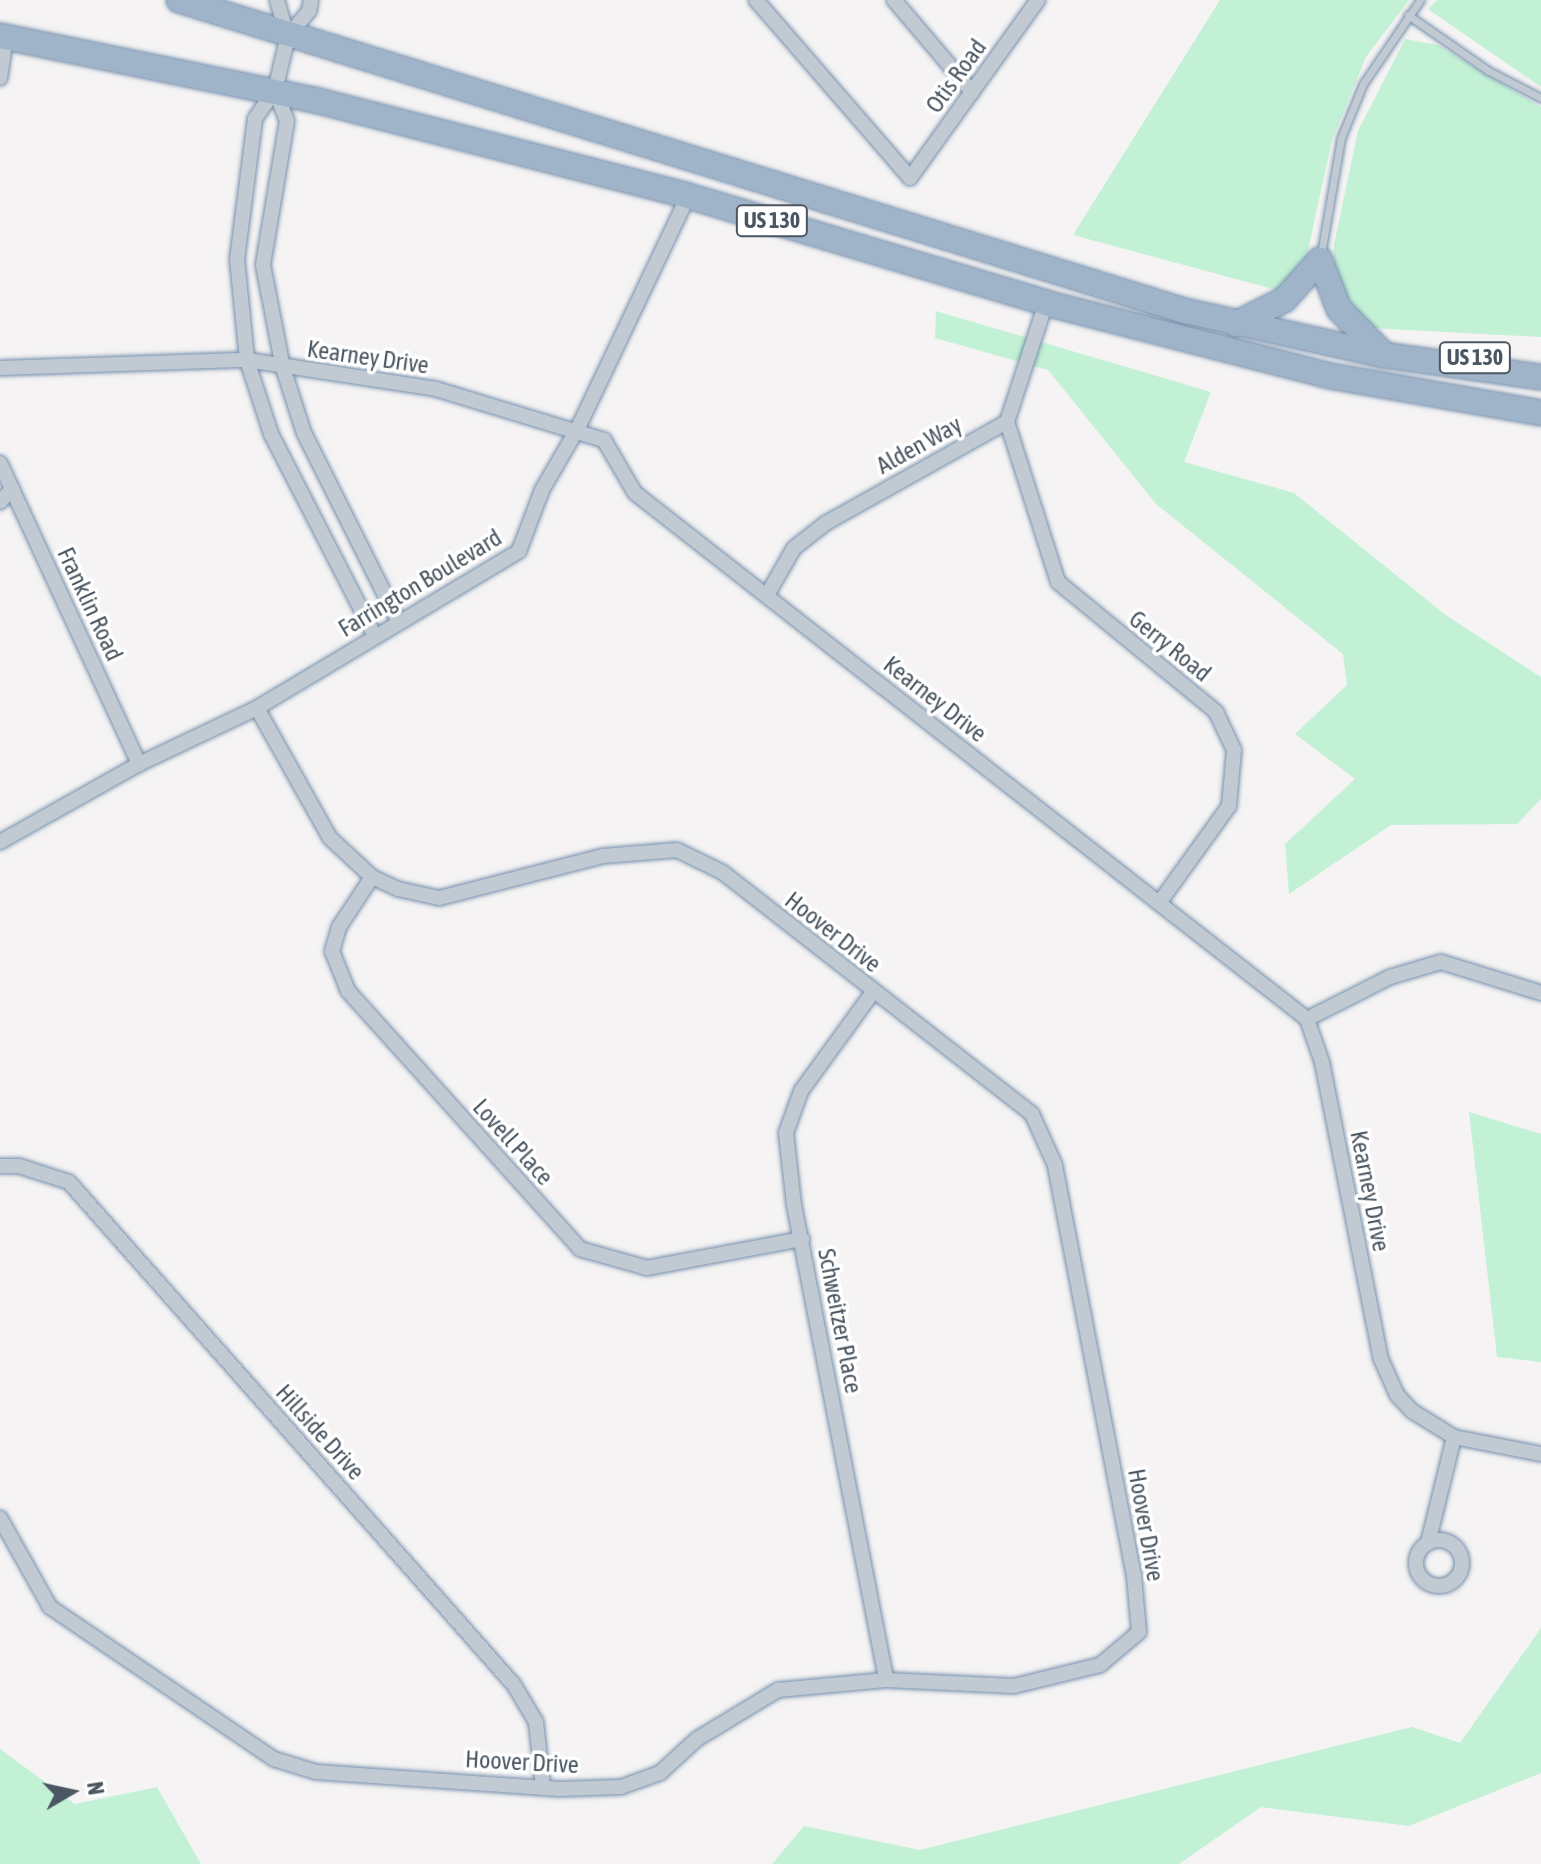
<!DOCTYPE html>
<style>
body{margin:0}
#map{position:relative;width:1541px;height:1864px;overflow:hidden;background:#f5f3f3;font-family:"Asap Condensed",sans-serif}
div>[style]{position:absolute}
.green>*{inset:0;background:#c3f1d5}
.roads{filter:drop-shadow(0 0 2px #7690ad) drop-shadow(0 0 2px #7690ad)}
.service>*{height:7px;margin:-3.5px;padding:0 3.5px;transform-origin:3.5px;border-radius:3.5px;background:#c1cad2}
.minor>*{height:14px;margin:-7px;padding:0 7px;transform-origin:7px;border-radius:7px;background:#c1cad2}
.minor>.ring{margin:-7px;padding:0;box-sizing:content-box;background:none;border:14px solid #c1cad2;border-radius:50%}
.trunk>*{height:24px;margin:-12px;padding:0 12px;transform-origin:12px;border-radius:12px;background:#9fb4c9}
span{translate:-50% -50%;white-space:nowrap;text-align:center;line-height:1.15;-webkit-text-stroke:7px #fff;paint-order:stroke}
.shield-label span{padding:2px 6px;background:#fff;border:2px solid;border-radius:6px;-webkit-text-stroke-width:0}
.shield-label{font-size:22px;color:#4a5661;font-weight:700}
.street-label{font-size:24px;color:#4a5661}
.north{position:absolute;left:32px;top:1752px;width:80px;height:80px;-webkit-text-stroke:6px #fff;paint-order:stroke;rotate:81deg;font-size:22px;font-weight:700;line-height:32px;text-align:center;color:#4a5661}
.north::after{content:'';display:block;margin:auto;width:28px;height:36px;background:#4a5661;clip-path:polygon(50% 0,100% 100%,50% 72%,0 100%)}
</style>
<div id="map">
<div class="green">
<i style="clip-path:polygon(1220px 0,1409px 0,1366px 57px,1332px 140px,1304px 269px,1280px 291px,1073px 235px)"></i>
<i style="clip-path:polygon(1437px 0,1541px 0,1541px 87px,1428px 9px)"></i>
<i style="clip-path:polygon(1405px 39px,1438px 45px,1541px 107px,1541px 337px,1370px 328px,1334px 280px,1334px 244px,1358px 131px)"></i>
<i style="clip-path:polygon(936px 311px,1211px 392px,1184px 462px,1294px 493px,1447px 616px,1541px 677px,1541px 799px,1517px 824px,1391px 825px,1289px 894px,1285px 844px,1355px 779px,1295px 734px,1347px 685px,1343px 654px,1156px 504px,1048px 370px,935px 338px)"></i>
<i style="clip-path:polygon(1469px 1112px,1541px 1134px,1541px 1362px,1497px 1357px)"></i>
<i style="clip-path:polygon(1541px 1628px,1541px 1773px,1409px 1826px,1261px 1807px,1179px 1864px,772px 1864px,804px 1826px,920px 1850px,1412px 1727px,1460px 1743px)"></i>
<i style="clip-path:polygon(0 1749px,75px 1804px,157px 1787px,201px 1864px,0 1864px)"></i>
</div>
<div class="roads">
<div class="service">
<i style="left:1408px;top:15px;width:98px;rotate:34.7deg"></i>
<i style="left:1489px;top:71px;width:59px;rotate:27.4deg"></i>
<i style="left:1321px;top:254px;width:118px;rotate:-80.2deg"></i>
<i style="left:1341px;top:138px;width:58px;rotate:-67.8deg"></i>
<i style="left:1363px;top:84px;width:102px;rotate:-55.8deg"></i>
</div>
<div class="minor">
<i style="left:277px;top:0;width:36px;rotate:74deg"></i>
<i style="left:311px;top:0;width:11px;rotate:100deg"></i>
<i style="left:309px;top:11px;width:33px;rotate:130deg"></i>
<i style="left:288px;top:36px;width:56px;rotate:103.5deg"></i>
<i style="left:275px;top:90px;width:35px;rotate:125deg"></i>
<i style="left:255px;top:119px;width:141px;rotate:97.3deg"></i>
<i style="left:237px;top:259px;width:101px;rotate:84.3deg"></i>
<i style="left:247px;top:360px;width:78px;rotate:72deg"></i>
<i style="left:271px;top:434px;width:227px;rotate:62.8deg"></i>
<i style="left:756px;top:0;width:235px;rotate:49.1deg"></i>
<i style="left:910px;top:178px;width:219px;rotate:-54.3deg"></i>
<i style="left:894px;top:0;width:121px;rotate:49.7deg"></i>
<i style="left:0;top:78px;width:41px;rotate:-81.7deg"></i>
<i style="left:275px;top:91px;width:32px;rotate:68deg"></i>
<i style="left:287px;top:121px;width:146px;rotate:99.5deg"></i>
<i style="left:263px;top:265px;width:105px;rotate:79deg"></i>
<i style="left:283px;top:368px;width:68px;rotate:72.1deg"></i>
<i style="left:304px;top:433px;width:212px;rotate:63.4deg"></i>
<i style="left:0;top:368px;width:247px;rotate:-1.9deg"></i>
<i style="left:247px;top:360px;width:191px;rotate:8.7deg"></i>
<i style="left:436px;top:389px;width:176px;rotate:16.9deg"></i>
<i style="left:604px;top:440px;width:61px;rotate:59.7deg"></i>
<i style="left:635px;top:493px;width:853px;rotate:38.05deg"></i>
<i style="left:1307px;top:1019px;width:46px;rotate:70.8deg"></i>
<i style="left:1322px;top:1062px;width:303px;rotate:78.8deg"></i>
<i style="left:1381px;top:1359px;width:39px;rotate:66deg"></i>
<i style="left:1397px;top:1395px;width:22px;rotate:47deg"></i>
<i style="left:1412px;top:1411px;width:49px;rotate:31.8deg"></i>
<i style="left:1454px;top:1437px;width:89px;rotate:11.1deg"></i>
<i style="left:1007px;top:422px;width:168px;rotate:72.3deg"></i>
<i style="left:1058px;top:582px;width:205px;rotate:39.4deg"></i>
<i style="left:1216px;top:712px;width:42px;rotate:64.7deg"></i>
<i style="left:1234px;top:750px;width:56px;rotate:95.1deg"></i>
<i style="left:1229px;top:806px;width:120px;rotate:125.8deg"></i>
<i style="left:0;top:463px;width:332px;rotate:65.2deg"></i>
<i style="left:0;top:502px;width:18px;rotate:-47deg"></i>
<i style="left:767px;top:595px;width:54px;rotate:-60.1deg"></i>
<i style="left:794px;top:548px;width:41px;rotate:-38deg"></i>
<i style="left:826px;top:523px;width:207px;rotate:-29.2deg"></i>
<i style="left:1007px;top:422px;width:125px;rotate:-71.9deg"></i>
<i style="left:0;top:842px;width:159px;rotate:-29.3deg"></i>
<i style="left:139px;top:764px;width:131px;rotate:-25.4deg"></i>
<i style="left:257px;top:708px;width:305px;rotate:-30.9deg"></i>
<i style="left:519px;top:551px;width:65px;rotate:-69.3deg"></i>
<i style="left:542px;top:490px;width:72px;rotate:-59.9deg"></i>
<i style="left:578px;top:428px;width:257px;rotate:-64.6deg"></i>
<i style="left:372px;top:877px;width:60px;rotate:123.4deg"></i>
<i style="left:339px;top:927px;width:25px;rotate:106deg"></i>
<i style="left:332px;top:951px;width:43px;rotate:68.2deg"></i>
<i style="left:348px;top:991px;width:347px;rotate:48deg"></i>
<i style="left:580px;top:1249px;width:70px;rotate:15.8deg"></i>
<i style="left:647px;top:1268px;width:158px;rotate:-10.6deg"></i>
<i style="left:873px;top:992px;width:122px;rotate:126deg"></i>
<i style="left:801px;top:1091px;width:45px;rotate:109.7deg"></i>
<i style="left:786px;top:1133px;width:72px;rotate:83.7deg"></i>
<i style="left:794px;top:1205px;width:484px;rotate:79deg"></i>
<i style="left:1307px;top:1019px;width:93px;rotate:-26.8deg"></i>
<i style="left:1390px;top:977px;width:53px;rotate:-16.4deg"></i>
<i style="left:1441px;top:962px;width:105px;rotate:17.2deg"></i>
<i style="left:0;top:1166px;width:19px"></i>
<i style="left:19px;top:1166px;width:52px;rotate:17.7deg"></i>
<i style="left:69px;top:1182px;width:672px;rotate:48.5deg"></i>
<i style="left:514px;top:1685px;width:43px;rotate:59.3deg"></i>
<i style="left:536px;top:1722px;width:64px;rotate:83.8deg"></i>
<i style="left:0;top:1518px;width:102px;rotate:60.7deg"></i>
<i style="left:50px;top:1607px;width:271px;rotate:34.2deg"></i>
<i style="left:274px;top:1759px;width:44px;rotate:17.2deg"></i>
<i style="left:316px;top:1772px;width:244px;rotate:4deg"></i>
<i style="left:559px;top:1789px;width:62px;rotate:-1.8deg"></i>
<i style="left:621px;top:1787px;width:41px;rotate:-19.7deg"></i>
<i style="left:660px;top:1773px;width:50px;rotate:-42.6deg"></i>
<i style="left:697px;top:1739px;width:95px;rotate:-31.2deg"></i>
<i style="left:778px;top:1690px;width:108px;rotate:-5.3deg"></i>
<i style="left:886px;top:1680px;width:128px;rotate:2.7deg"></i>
<i style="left:1014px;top:1686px;width:89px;rotate:-13.7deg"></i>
<i style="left:1100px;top:1665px;width:51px;rotate:-40.2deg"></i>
<i style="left:1139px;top:1632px;width:56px;rotate:-95.1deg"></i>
<i style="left:1134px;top:1576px;width:419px;rotate:-100.9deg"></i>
<i style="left:1055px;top:1165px;width:56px;rotate:-114.3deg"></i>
<i style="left:1032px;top:1114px;width:393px;rotate:-142deg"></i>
<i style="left:722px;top:872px;width:50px;rotate:-153.9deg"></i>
<i style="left:677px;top:850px;width:74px;rotate:175.4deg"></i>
<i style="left:603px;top:856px;width:169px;rotate:165.6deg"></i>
<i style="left:439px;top:898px;width:42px;rotate:-167.6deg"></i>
<i style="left:398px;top:889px;width:29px;rotate:-155deg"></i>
<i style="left:372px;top:877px;width:57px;rotate:-137.1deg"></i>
<i style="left:330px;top:838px;width:149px;rotate:-119.3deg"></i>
<i class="ring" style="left:1416px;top:1540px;width:32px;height:32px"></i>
<i style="left:1428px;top:1543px;width:109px;rotate:-76.2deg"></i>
</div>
<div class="trunk">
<i style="left:179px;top:0;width:1053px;rotate:17.18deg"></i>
<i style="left:1185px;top:311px;width:204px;rotate:12.5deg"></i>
<i style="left:1384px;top:355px;width:159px;rotate:8deg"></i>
<i style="left:0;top:36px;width:321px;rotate:11.5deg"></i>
<i style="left:315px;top:100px;width:385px;rotate:14.4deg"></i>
<i style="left:688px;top:196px;width:374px;rotate:16.6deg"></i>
<i style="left:1046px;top:303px;width:293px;rotate:14.4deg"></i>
<i style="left:1330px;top:376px;width:214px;rotate:9.9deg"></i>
<i style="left:1320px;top:260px;width:53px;rotate:68.8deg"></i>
<i style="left:1339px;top:309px;width:64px;rotate:45.6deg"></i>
<i style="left:1236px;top:324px;width:54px;rotate:-26.6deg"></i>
<i style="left:1284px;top:300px;width:54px;rotate:-48deg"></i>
</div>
</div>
<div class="shield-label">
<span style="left:772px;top:221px">US 130</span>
<span style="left:1475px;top:358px">US 130</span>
</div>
<div class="street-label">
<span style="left:956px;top:76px;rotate:-54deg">Otis Road</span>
<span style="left:368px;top:357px;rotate:8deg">Kearney Drive</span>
<span style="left:919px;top:445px;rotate:-29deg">Alden Way</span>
<span style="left:420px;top:583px;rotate:-31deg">Farrington Boulevard</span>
<span style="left:90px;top:604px;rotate:65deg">Franklin Road</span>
<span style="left:1170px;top:646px;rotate:39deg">Gerry Road</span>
<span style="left:935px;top:699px;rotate:38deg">Kearney Drive</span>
<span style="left:833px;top:932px;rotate:38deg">Hoover Drive</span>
<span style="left:513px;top:1142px;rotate:48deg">Lovell Place</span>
<span style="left:1370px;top:1191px;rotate:79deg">Kearney Drive</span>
<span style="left:840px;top:1321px;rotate:79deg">Schweitzer Place</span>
<span style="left:320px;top:1432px;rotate:48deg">Hillside Drive</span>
<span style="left:1146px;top:1525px;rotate:80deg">Hoover Drive</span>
<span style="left:522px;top:1762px;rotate:3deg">Hoover Drive</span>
</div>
<div class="north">N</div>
</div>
